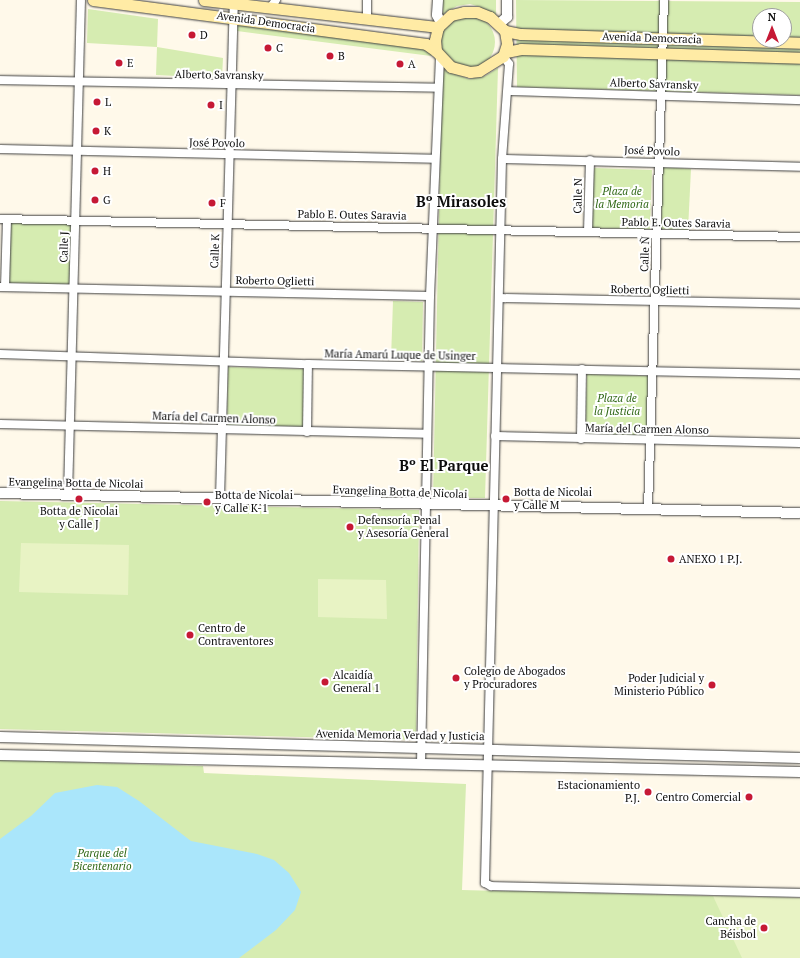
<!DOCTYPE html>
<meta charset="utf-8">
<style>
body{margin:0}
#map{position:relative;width:800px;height:958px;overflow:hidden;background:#fff9ea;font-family:"PT Serif",serif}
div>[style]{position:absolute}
.green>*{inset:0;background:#d6ecb1}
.round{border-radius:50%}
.pitch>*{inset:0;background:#e8f3c4}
.water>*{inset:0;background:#aae6fb}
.roads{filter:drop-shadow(0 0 1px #3f3f3f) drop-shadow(0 0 1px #3f3f3f)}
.minor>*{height:8px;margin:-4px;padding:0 4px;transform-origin:4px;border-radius:4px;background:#fff}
.tertiary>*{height:10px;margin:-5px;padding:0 5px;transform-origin:5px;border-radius:5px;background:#fff}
.secondary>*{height:11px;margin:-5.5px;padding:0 5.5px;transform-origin:5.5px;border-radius:5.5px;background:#ffeba5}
.dots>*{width:11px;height:11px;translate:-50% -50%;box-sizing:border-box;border:2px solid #fff;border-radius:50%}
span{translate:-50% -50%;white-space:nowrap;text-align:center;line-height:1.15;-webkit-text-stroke:4px #fff;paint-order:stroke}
.street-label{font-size:11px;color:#0c0c0c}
.poi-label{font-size:11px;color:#0c0c0c}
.left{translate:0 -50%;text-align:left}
.right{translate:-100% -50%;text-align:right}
.park-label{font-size:11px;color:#316817;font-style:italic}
.district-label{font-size:15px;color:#0c0c0c;font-weight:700}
.north{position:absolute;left:752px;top:8px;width:40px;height:40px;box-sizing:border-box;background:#fff;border:1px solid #9e9e9e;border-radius:50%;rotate:0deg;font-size:11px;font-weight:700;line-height:16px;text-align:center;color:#0c0c0c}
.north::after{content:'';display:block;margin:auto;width:14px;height:18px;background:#c61935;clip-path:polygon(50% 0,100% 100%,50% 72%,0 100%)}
</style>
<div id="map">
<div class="green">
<i style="clip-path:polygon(443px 0,496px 0,496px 18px,480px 7px,470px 4px,457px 6px,443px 14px)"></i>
<i style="clip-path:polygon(evenodd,516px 0,800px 2px,800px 95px,517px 87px,516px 0,760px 16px,784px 16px,784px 40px,760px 40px,760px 16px)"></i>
<i style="clip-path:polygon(88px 9px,158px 19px,157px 47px,223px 58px,222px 78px,156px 75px,157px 47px,87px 43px)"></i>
<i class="round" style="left:441px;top:15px;width:54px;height:54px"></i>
<i style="clip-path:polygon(238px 22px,425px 46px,431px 51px,431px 56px,237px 31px)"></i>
<i style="clip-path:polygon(498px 68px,485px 498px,433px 498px,442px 69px,469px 79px,485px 76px)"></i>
<i style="clip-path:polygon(663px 167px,691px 169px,688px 230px,661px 229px)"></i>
<i style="clip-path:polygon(594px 168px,652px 170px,650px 229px,591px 228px)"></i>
<i style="clip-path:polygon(10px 222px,73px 223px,72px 285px,8px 283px)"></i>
<i style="clip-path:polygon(393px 301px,423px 302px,422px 361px,391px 359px)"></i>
<i style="clip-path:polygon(228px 367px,304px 369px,303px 427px,227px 426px)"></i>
<i style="clip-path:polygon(587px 374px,648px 376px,647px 437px,585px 435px)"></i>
<i style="clip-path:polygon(0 501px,419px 510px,416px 740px,0 729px)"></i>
<i style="clip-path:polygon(0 760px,203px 766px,204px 773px,466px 784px,462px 890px,800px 898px,800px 958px,0 958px)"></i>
</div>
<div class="pitch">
<i style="clip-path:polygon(21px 543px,129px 545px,128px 595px,19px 592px)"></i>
<i style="clip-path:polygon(318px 579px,386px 580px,387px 619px,318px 617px)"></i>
<i style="clip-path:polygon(713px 896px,800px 898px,800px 958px,742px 958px)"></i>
</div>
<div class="water">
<i style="clip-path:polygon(97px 785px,117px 787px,139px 801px,191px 841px,257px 854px,274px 860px,289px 873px,301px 892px,295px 910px,276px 930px,239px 958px,0 958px,0 839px,31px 816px,55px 793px)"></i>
</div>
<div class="roads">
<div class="minor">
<i style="left:270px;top:8px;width:10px;rotate:-53deg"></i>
<i style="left:367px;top:20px;width:20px;rotate:-90deg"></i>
<i style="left:503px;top:56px;width:10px;rotate:53deg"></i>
<i style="left:509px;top:64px;width:95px;rotate:94.2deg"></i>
<i style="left:502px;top:159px;width:724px;rotate:91.35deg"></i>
<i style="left:485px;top:883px;width:7px;rotate:27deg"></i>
<i style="left:491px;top:886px;width:309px;rotate:1.3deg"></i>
<i style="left:0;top:80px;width:437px;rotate:1deg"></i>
<i style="left:508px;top:91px;width:292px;rotate:1.8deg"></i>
<i style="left:0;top:149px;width:434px;rotate:1.3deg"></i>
<i style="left:502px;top:159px;width:298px;rotate:1.5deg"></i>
<i style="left:0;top:219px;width:800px;rotate:1.29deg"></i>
<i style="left:588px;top:232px;width:72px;rotate:-88.4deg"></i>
<i style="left:0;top:287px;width:430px;rotate:1.2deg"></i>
<i style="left:5px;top:287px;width:68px;rotate:-88.3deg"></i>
<i style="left:499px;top:298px;width:301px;rotate:1.1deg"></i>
<i style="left:0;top:354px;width:308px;rotate:1.9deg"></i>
<i style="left:308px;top:364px;width:492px;rotate:1.2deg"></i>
<i style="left:0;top:424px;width:427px;rotate:1.3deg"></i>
<i style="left:307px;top:432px;width:68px;rotate:-89.2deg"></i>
<i style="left:495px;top:436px;width:305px;rotate:1.3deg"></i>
<i style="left:581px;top:439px;width:70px;rotate:-89.2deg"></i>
<i style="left:68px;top:495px;width:495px;rotate:-88.5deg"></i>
<i style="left:220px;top:498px;width:498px;rotate:-88.4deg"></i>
<i style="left:648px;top:509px;width:509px;rotate:-88.2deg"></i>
<i style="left:421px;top:764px;width:468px;rotate:-88.9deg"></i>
<i style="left:430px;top:296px;width:238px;rotate:-87.6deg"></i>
</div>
<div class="tertiary">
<i style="left:438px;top:0;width:15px;rotate:94deg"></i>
<i style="left:437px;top:15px;width:9px;rotate:63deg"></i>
<i style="left:499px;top:24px;width:11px;rotate:-41deg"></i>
<i style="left:507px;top:17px;width:17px;rotate:-90deg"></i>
<i style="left:0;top:493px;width:800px;rotate:1.43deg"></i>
<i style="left:0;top:737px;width:800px;rotate:1.5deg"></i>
<i style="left:0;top:755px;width:800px;rotate:1.22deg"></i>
</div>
<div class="secondary">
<i style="left:93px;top:0;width:336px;rotate:7.5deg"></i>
<i style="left:426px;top:44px;width:12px;rotate:35deg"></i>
<i style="left:204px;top:0;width:236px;rotate:6.6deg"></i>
<i style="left:464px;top:12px;width:13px"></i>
<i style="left:477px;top:12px;width:14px;rotate:21deg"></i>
<i style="left:490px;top:17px;width:21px;rotate:43deg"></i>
<i style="left:505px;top:31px;width:13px;rotate:81deg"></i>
<i style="left:507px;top:44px;width:13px;rotate:108deg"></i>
<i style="left:503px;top:56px;width:28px;rotate:148deg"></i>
<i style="left:479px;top:71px;width:9px;rotate:174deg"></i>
<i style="left:470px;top:72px;width:20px;rotate:-165deg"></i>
<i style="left:451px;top:67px;width:22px;rotate:-133deg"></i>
<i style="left:436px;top:51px;width:11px;rotate:-95deg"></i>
<i style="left:435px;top:40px;width:13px;rotate:-77deg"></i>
<i style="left:438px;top:27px;width:18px;rotate:-43deg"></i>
<i style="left:451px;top:15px;width:13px;rotate:-13deg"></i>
<i style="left:505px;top:31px;width:16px;rotate:11deg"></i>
<i style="left:521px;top:34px;width:279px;rotate:1.8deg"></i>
<i style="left:506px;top:52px;width:15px;rotate:-11deg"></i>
<i style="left:521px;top:49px;width:279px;rotate:1.8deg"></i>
</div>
</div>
<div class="dots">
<i style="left:192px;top:35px;background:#c61935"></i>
<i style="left:268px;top:48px;background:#c61935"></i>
<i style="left:330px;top:56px;background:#c61935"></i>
<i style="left:119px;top:63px;background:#c61935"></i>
<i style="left:400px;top:64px;background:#c61935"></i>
<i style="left:97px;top:102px;background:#c61935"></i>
<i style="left:211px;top:105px;background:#c61935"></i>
<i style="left:96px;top:131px;background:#c61935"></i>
<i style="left:95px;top:171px;background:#c61935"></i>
<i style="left:95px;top:200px;background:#c61935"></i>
<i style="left:212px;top:203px;background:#c61935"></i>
<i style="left:79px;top:499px;background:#c61935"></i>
<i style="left:506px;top:499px;background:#c61935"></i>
<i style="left:207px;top:502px;background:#c61935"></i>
<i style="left:350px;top:527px;background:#c61935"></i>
<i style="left:671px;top:559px;background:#c61935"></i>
<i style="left:190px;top:635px;background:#c61935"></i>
<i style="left:456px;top:678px;background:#c61935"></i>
<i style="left:325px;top:682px;background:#c61935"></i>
<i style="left:712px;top:685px;background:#c61935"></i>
<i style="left:648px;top:792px;background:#c61935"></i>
<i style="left:749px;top:797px;background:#c61935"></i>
<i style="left:764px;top:928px;background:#c61935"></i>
</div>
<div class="street-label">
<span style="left:266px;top:22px;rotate:8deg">Avenida Democracia</span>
<span style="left:652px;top:38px;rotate:2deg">Avenida Democracia</span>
<span style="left:219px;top:75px;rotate:1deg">Alberto Savransky</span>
<span style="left:654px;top:84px;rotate:2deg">Alberto Savransky</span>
<span style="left:217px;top:143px;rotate:1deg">José Povolo</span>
<span style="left:652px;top:151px;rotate:2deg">José Povolo</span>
<span style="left:578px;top:196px;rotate:-89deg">Calle N</span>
<span style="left:352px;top:215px;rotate:1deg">Pablo E. Outes Saravia</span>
<span style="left:676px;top:223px;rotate:1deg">Pablo E. Outes Saravia</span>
<span style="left:64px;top:247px;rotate:-88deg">Calle J</span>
<span style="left:215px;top:251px;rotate:-88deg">Calle K</span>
<span style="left:645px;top:254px;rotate:-88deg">Calle Ñ</span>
<span style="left:275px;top:281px;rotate:1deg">Roberto Oglietti</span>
<span style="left:650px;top:290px;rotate:1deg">Roberto Oglietti</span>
<span style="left:400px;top:355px;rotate:1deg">María Amarú Luque de Usinger</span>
<span style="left:214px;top:418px;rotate:2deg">María del Carmen Alonso</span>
<span style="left:647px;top:429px;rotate:1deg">María del Carmen Alonso</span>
<span style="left:76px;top:483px;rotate:1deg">Evangelina Botta de Nicolai</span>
<span style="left:400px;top:492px;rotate:2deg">Evangelina Botta de Nicolai</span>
<span style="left:400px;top:735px;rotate:1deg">Avenida Memoria Verdad y Justicia</span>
</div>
<div class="poi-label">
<span class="left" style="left:200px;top:35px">D</span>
<span class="left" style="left:276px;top:48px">C</span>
<span class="left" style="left:338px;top:56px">B</span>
<span class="left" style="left:127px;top:63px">E</span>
<span class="left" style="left:408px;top:64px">A</span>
<span class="left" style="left:105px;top:102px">L</span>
<span class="left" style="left:219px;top:105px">I</span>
<span class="left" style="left:104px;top:131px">K</span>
<span class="left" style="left:103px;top:171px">H</span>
<span class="left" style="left:103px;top:200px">G</span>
<span class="left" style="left:220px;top:203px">F</span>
<span class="left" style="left:514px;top:499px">Botta de Nicolai<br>y Calle M</span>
<span class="left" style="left:215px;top:502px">Botta de Nicolai<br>y Calle K-1</span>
<span style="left:79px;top:518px">Botta de Nicolai<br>y Calle J</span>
<span class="left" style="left:358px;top:527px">Defensoría Penal<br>y Asesoría General</span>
<span class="left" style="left:679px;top:559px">ANEXO 1 P.J.</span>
<span class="left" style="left:198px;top:635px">Centro de<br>Contraventores</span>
<span class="left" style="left:464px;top:678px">Colegio de Abogados<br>y Procuradores</span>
<span class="left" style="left:333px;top:682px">Alcaidía<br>General 1</span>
<span class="right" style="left:704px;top:685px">Poder Judicial y<br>Ministerio Público</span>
<span class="right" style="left:640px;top:792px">Estacionamiento<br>P.J.</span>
<span class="right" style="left:741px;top:797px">Centro Comercial</span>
<span class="right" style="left:756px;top:928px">Cancha de<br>Béisbol</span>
</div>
<div class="park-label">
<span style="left:622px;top:198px">Plaza de<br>la Memoria</span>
<span style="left:617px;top:405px">Plaza de<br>la Justicia</span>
<span style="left:102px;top:860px">Parque del<br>Bicentenario</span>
</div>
<div class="district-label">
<span style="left:461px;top:202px">Bº Mirasoles</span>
<span style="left:444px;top:466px">Bº El Parque</span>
</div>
<div class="north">N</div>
</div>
